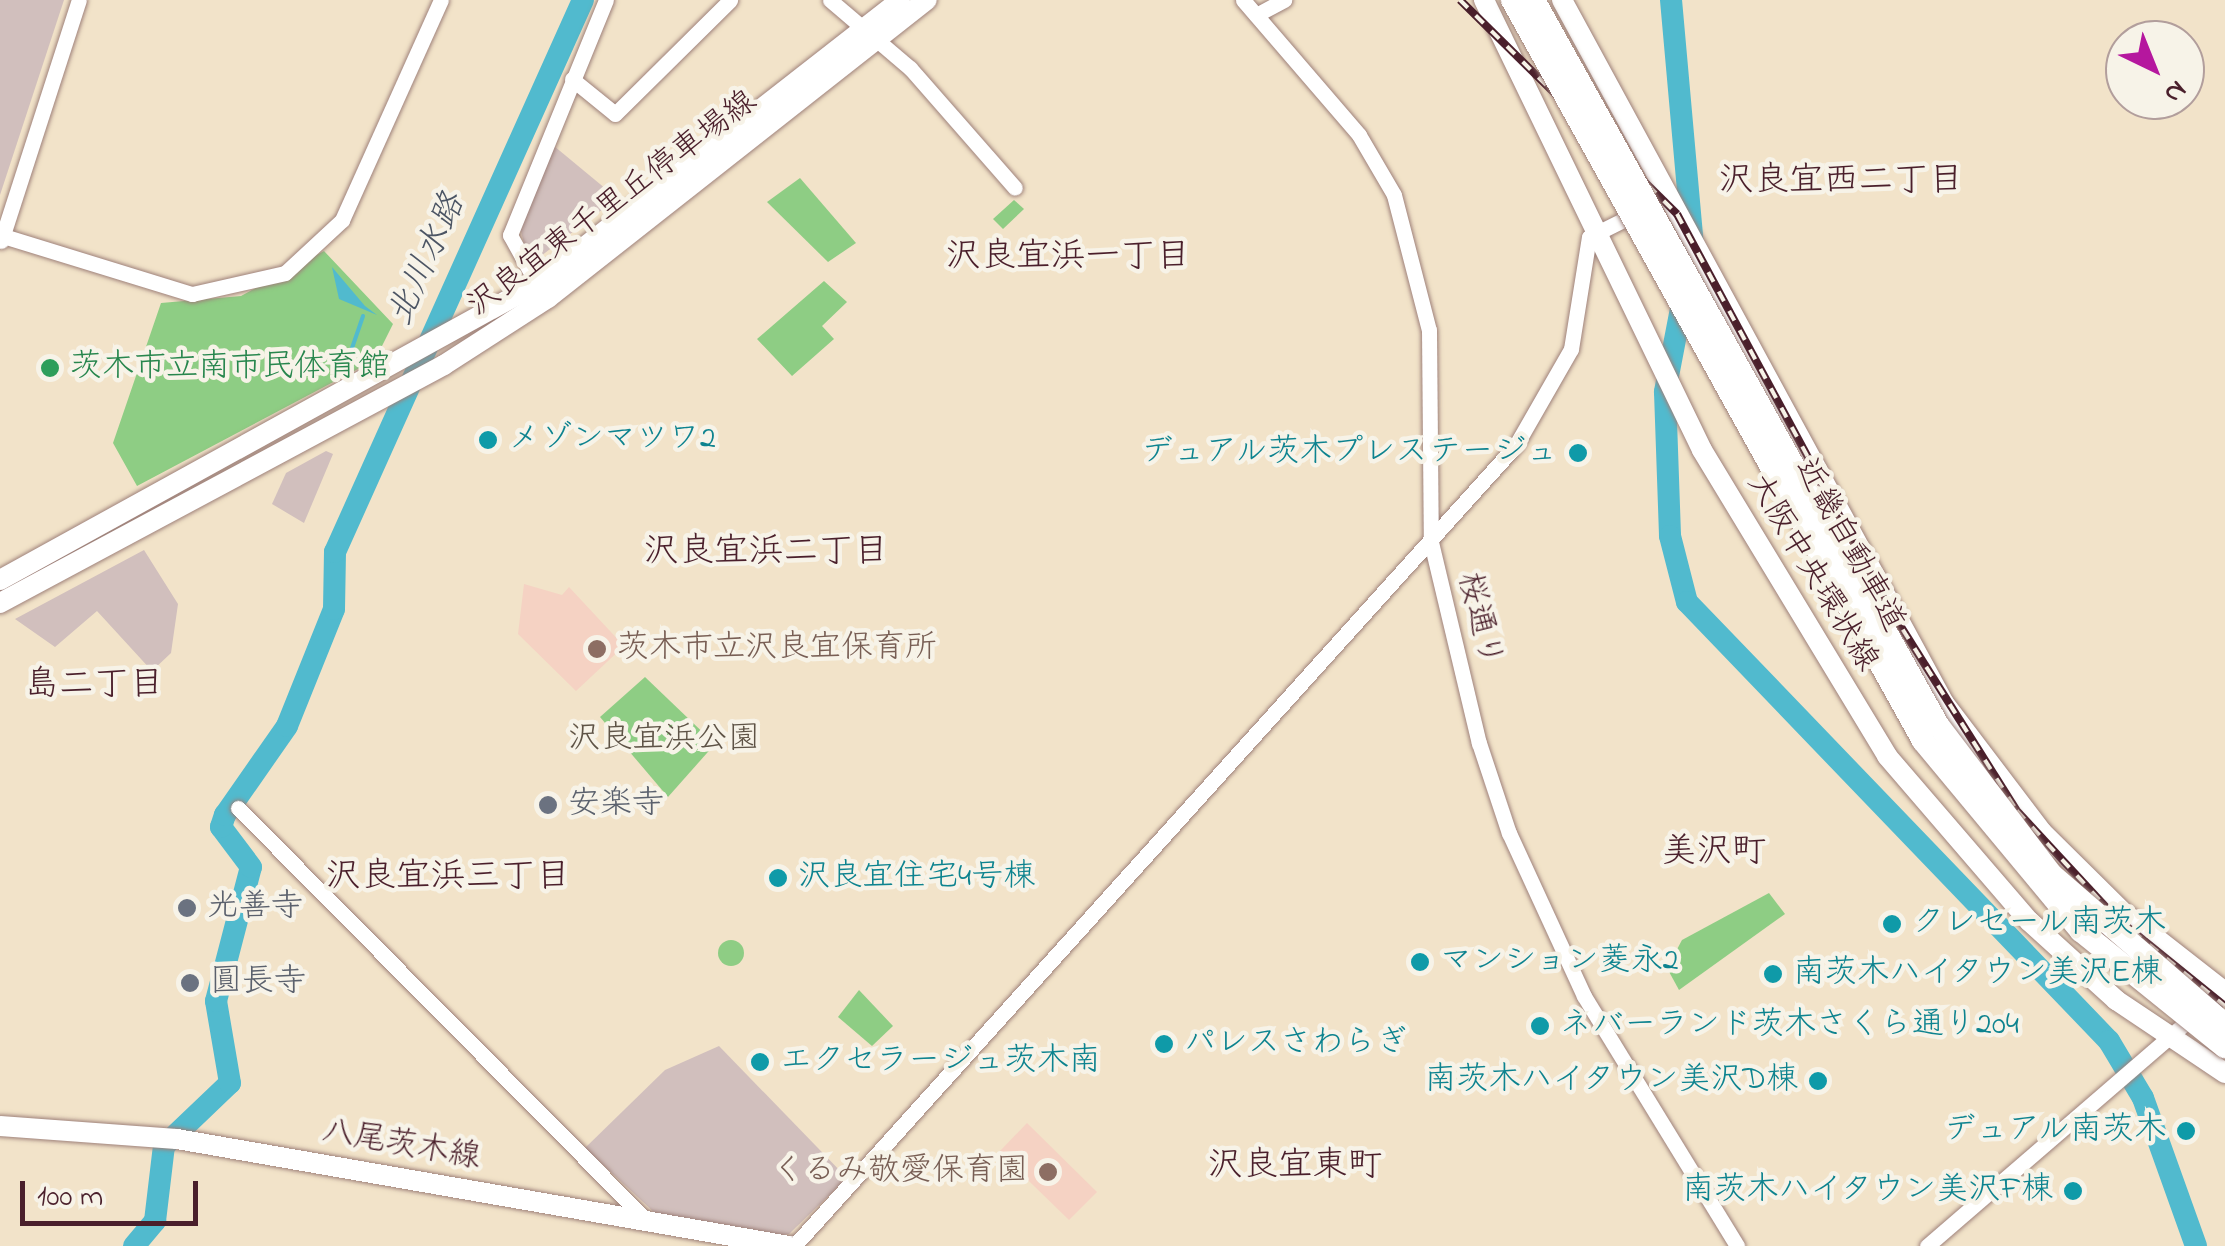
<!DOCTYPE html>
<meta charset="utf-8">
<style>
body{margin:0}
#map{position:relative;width:2225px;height:1246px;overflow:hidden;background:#f2e3c9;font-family:"Indie Flower","Klee One",sans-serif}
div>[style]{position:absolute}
.built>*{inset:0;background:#f5d2c3}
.industrial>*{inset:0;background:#d1bfbd}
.green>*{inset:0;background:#8ecd84}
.round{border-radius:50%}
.water>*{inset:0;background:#51bace}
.stream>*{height:4px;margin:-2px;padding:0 2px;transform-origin:2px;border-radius:2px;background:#51bace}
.river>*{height:22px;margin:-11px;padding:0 11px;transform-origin:11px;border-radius:11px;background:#51bace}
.roads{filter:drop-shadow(0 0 2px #9e817a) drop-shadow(0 0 2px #9e817a)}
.minor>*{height:15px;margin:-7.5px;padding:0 7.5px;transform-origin:7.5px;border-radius:7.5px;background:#fff}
.major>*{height:20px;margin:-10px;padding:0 10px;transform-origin:10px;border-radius:10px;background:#fff}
.rail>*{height:8px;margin-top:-4px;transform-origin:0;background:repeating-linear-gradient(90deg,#f7f3e8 0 11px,#4a1f2b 0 22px);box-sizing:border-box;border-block:2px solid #4a1f2b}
.bridges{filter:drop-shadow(0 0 2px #9e817a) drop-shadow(0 0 2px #9e817a)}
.highway-bridge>*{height:22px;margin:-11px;padding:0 11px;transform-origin:11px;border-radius:11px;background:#fff}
.dots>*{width:28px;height:28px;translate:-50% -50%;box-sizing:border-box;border:5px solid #f7f3e8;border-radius:50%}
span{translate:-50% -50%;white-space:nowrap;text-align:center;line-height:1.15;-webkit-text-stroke:9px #f7f3e8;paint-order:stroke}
.street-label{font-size:32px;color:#4a1f2b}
.leisure-label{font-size:32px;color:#27864d}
.left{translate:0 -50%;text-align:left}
.culture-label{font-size:32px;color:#0d838f}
.right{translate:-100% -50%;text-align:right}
.education-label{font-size:32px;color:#785e54}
.park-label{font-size:32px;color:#5e5346}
.worship-label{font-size:32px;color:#5b616d}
.neighbourhood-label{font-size:35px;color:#4a1f2b}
.water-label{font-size:35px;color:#4c5564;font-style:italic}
.north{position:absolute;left:2105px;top:20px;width:100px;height:100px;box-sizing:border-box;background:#f7f3e8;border:2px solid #b29e9c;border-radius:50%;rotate:137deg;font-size:28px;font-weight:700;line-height:40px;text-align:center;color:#4a1f2b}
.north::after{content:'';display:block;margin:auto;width:35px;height:45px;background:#b5179e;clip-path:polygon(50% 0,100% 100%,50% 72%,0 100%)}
.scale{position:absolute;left:20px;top:1181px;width:178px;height:45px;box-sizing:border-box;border:5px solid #4a1f2b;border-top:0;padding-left:12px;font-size:30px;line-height:35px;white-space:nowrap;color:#4a1f2b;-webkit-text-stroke:8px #f7f3e8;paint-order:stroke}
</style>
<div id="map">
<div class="built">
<i style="clip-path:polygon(524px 584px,562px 595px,569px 587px,624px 646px,576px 691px,518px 634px)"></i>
<i style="clip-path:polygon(1027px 1123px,1097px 1192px,1069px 1220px,999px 1152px)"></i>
</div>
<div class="industrial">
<i style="clip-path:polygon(0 0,64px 0,0 195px)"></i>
<i style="clip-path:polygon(554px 146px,612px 194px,611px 203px,529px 265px,520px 227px)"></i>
<i style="clip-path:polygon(326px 451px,333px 454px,304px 523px,272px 504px,286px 473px)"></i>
<i style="clip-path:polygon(144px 550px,178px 604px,171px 653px,152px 671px,97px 611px,55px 647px,15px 619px)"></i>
<i style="clip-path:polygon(719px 1046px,847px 1178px,789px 1234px,765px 1238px,657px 1215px,585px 1148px,665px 1070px)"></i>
</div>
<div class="green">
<i style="clip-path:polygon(800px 178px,856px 243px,828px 262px,767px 202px)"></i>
<i style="clip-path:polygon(1014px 200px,1024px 209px,1003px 229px,993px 219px)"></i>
<i style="clip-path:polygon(324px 251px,393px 324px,375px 360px,137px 486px,113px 443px,161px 303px,241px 296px)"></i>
<i style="clip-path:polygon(824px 281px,847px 302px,822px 326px,834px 339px,792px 376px,757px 339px)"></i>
<i style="clip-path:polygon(645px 677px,715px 744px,668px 797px,600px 717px)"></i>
<i style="clip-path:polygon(1769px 893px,1785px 914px,1679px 990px,1667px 968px,1682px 940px)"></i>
<i class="round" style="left:718px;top:940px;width:26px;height:26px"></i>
<i style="clip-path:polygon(859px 990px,893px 1026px,872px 1046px,838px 1017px)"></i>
</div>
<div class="water">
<i style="clip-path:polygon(332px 267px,365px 306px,377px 315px,339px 299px)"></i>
</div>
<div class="stream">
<i style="left:351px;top:351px;width:37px;rotate:-71deg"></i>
</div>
<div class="river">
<i style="left:1671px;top:0;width:248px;rotate:84.9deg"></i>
<i style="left:1684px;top:293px;width:101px;rotate:100.9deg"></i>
<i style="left:1665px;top:392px;width:144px;rotate:88deg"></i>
<i style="left:1670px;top:536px;width:68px;rotate:75.6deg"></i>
<i style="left:1687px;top:602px;width:609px;rotate:46.13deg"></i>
<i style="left:2109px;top:1041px;width:66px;rotate:59.2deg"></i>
<i style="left:2143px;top:1098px;width:157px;rotate:70.3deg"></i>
<i style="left:134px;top:1246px;width:33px;rotate:-50deg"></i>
<i style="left:155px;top:1221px;width:76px;rotate:-83.2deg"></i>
<i style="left:164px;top:1146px;width:91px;rotate:-43.7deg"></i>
<i style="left:230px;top:1083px;width:83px;rotate:-99.7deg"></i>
<i style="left:216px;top:1001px;width:138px;rotate:-75.4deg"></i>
<i style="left:251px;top:867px;width:50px;rotate:-126.9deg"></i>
<i style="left:221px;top:827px;width:13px;rotate:-72deg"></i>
<i style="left:225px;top:815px;width:108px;rotate:-55.1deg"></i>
<i style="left:287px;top:726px;width:126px;rotate:-68.1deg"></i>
<i style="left:334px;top:609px;width:57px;rotate:-89deg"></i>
<i style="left:335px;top:552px;width:605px;rotate:-65.81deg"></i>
</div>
<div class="roads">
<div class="minor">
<i style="left:830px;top:0;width:105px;rotate:40.4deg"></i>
<i style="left:910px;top:68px;width:159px;rotate:48.8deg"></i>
<i style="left:1243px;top:0;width:178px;rotate:49.3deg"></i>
<i style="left:1359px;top:135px;width:69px;rotate:59.7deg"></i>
<i style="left:1394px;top:195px;width:139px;rotate:75.5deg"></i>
<i style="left:1429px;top:330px;width:212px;rotate:89.5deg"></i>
<i style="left:1431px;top:542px;width:207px;rotate:76.6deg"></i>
<i style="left:1479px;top:743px;width:95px;rotate:71.6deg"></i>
<i style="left:1509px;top:833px;width:179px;rotate:65.3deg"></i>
<i style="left:1584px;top:996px;width:293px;rotate:58.5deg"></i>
<i style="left:1256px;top:15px;width:32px;rotate:-28deg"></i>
<i style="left:572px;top:79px;width:55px;rotate:39.1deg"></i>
<i style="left:615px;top:114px;width:162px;rotate:-44.7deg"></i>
<i style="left:0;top:235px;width:201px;rotate:17.1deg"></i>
<i style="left:192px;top:294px;width:95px;rotate:-12.7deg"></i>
<i style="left:285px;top:273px;width:78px;rotate:-42.9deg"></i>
<i style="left:342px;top:220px;width:241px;rotate:-65.8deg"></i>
<i style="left:1px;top:241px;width:253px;rotate:-72.1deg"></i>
<i style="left:537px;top:284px;width:56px;rotate:-118.9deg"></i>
<i style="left:510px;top:235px;width:254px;rotate:-67.8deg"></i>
<i style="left:238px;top:808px;width:580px;rotate:45.28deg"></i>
<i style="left:794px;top:1246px;width:1078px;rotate:-47.97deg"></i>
<i style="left:1516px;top:445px;width:111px;rotate:-60.2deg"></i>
<i style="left:1571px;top:349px;width:113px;rotate:-80.9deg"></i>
<i style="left:1589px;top:237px;width:56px;rotate:-26.6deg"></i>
<i style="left:1927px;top:1246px;width:357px;rotate:-40.8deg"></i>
</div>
<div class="major">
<i style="left:1484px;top:0;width:500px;rotate:64.15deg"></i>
<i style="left:1702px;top:450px;width:358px;rotate:58.8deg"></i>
<i style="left:1887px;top:756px;width:218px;rotate:49.3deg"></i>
<i style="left:2029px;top:921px;width:118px;rotate:42.2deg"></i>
<i style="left:2116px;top:1000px;width:131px;rotate:33.8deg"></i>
<i style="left:1562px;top:0;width:800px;rotate:61.48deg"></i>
<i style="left:1944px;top:703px;width:162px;rotate:52.8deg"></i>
<i style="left:2042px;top:832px;width:117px;rotate:44.7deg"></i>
<i style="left:2125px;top:914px;width:127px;rotate:38deg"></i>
<i style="left:0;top:580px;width:613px;rotate:-28.86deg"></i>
<i style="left:537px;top:284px;width:461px;rotate:-38deg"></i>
<i style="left:0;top:603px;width:504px;rotate:-28.19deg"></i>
<i style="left:444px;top:365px;width:124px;rotate:-32.8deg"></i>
<i style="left:548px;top:298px;width:482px;rotate:-38.2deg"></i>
<i style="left:0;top:1126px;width:177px;rotate:4.2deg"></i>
<i style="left:177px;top:1139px;width:621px;rotate:9.92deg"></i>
</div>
</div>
<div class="rail">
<i style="left:1460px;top:0;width:305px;rotate:44.6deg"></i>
<i style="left:1677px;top:214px;width:451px;rotate:61.7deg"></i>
<i style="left:1891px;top:611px;width:236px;rotate:57.8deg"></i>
<i style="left:2017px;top:811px;width:144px;rotate:47.2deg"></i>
<i style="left:2115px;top:917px;width:141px;rotate:39deg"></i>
</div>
<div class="bridges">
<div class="highway-bridge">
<i style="left:1512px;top:0;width:847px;rotate:60.98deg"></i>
<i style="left:1923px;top:741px;width:247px;rotate:50.3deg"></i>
<i style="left:2081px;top:931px;width:185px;rotate:38.9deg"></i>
<i style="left:1534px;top:0;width:830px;rotate:60.87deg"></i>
<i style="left:1938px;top:725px;width:187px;rotate:52.8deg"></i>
<i style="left:2051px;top:874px;width:230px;rotate:40.8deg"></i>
</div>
</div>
<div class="dots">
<i style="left:50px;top:368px;background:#2e9e5b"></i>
<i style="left:488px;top:440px;background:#0f9aa8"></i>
<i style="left:1578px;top:453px;background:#0f9aa8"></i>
<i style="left:597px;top:649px;background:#8d6e63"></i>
<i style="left:548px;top:805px;background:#6b7280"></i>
<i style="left:778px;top:878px;background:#0f9aa8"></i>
<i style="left:187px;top:908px;background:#6b7280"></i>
<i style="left:1892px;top:924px;background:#0f9aa8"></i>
<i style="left:1420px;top:962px;background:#0f9aa8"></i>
<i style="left:1773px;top:974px;background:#0f9aa8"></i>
<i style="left:190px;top:983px;background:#6b7280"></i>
<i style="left:1540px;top:1026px;background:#0f9aa8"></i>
<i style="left:1164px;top:1044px;background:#0f9aa8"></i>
<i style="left:760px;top:1062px;background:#0f9aa8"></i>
<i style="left:1818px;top:1081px;background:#0f9aa8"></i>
<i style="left:2186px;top:1131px;background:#0f9aa8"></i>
<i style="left:1048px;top:1172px;background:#8d6e63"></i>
<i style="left:2073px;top:1191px;background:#0f9aa8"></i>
</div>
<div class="street-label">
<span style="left:613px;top:205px;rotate:-37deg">沢良宜東千里丘停車場線</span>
<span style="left:1848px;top:546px;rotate:61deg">近畿自動車道</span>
<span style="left:1811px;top:573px;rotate:59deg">大阪中央環状線</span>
<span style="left:1478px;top:620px;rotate:76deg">桜通り</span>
<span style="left:401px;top:1146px;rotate:10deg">八尾茨木線</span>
</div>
<div class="leisure-label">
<span class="left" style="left:70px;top:368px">茨木市立南市民体育館</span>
</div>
<div class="culture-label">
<span class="left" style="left:508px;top:440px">メゾンマツワ2</span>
<span class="right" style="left:1558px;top:453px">デュアル茨木プレステージュ</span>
<span class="left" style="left:798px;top:878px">沢良宜住宅4号棟</span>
<span class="left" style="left:1912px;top:924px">クレセール南茨木</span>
<span class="left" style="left:1440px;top:962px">マンション菱永2</span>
<span class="left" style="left:1793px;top:974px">南茨木ハイタウン美沢E棟</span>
<span class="left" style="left:1560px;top:1026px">ネバーランド茨木さくら通り204</span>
<span class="left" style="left:1184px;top:1044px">パレスさわらぎ</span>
<span class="left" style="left:780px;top:1062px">エクセラージュ茨木南</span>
<span class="right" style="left:1798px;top:1081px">南茨木ハイタウン美沢D棟</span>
<span class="right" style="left:2166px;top:1131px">デュアル南茨木</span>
<span class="right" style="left:2053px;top:1191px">南茨木ハイタウン美沢F棟</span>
</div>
<div class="education-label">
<span class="left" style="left:617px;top:649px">茨木市立沢良宜保育所</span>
<span class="right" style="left:1028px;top:1172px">くるみ敬愛保育園</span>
</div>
<div class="park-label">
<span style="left:664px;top:740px">沢良宜浜公園</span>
</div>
<div class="worship-label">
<span class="left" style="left:568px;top:805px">安楽寺</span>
<span class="left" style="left:207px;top:908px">光善寺</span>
<span class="left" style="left:210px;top:983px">圓長寺</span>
</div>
<div class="neighbourhood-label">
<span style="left:1841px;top:182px">沢良宜西二丁目</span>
<span style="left:1068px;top:258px">沢良宜浜一丁目</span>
<span style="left:766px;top:553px">沢良宜浜二丁目</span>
<span style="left:94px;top:686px">島二丁目</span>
<span style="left:1714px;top:853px">美沢町</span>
<span style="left:448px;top:878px">沢良宜浜三丁目</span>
<span style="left:1295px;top:1167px">沢良宜東町</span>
</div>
<div class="water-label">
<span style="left:428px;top:260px;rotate:-66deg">北川水路</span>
</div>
<div class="north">N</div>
<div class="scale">100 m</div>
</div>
